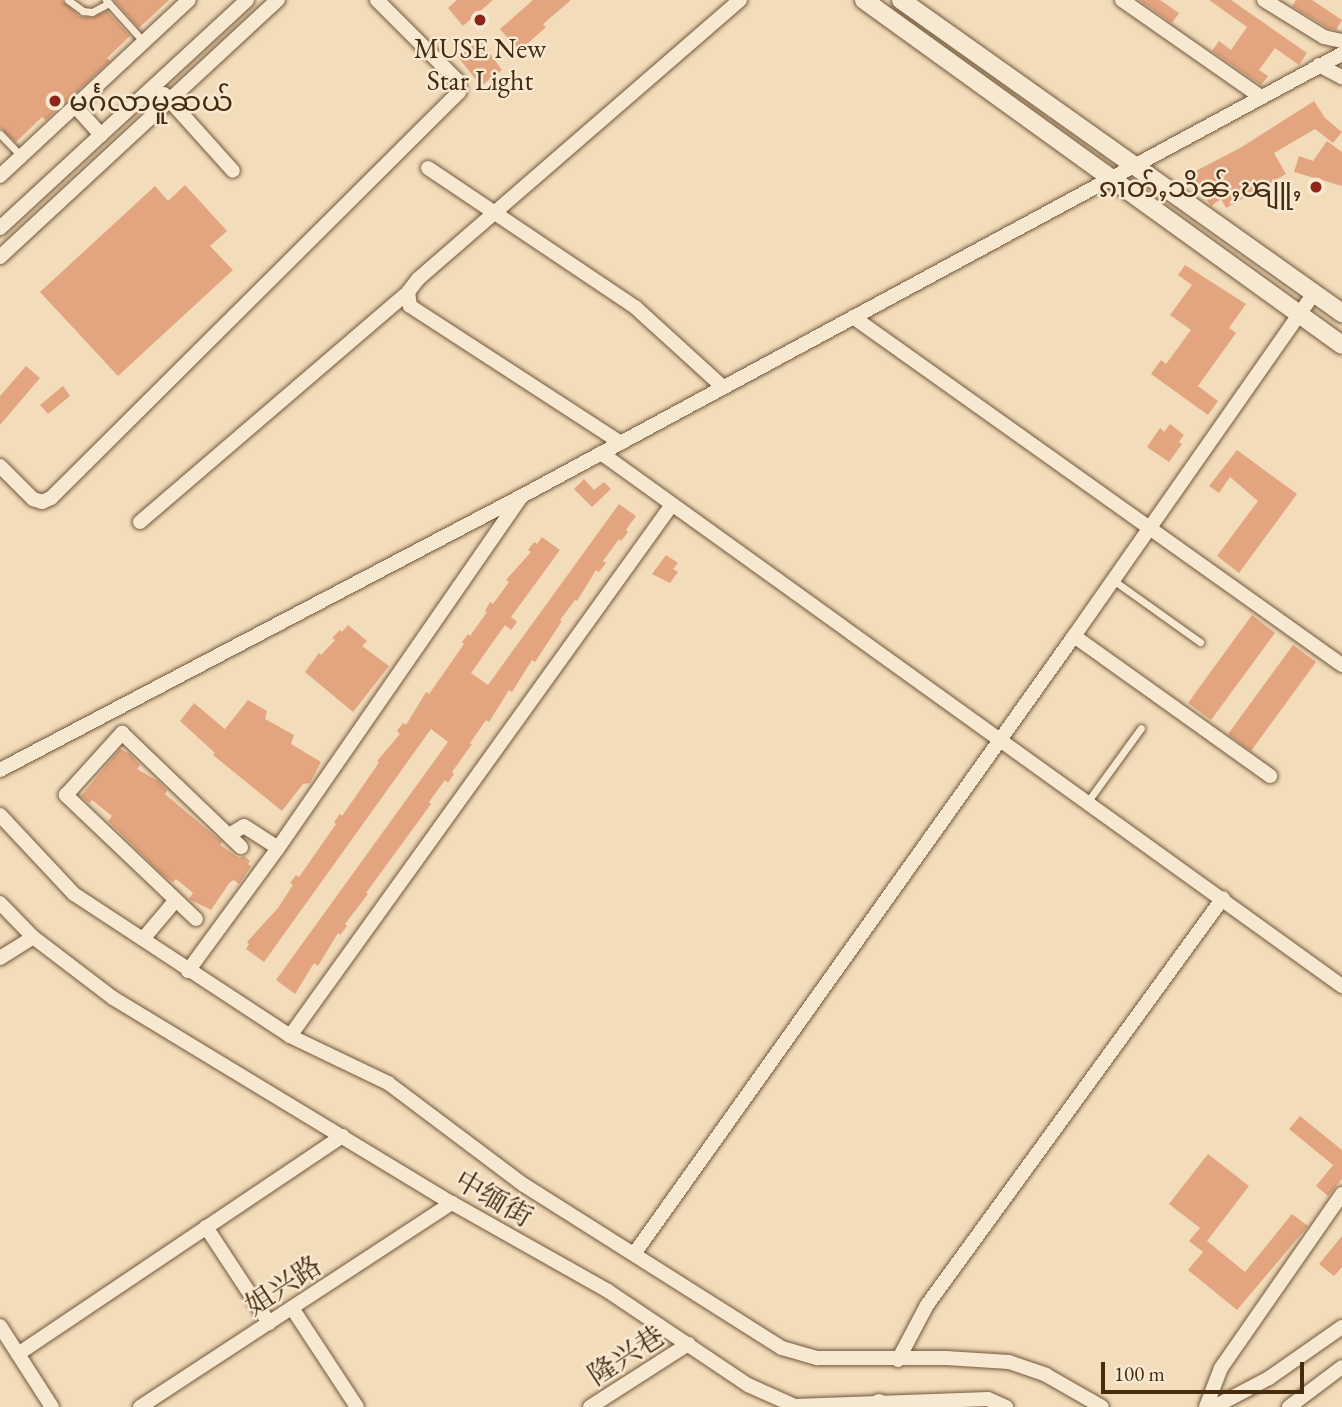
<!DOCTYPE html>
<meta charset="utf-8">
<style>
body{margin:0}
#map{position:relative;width:1342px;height:1407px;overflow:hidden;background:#f2dcba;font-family:"EB Garamond","Noto Serif SC","Noto Sans Myanmar",serif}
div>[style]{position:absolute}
.building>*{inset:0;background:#e3a57f}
.roads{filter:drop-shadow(0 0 2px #71573a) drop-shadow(0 0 2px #71573a)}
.service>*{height:7px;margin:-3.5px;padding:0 3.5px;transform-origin:3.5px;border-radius:3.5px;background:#f7e8d2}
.minor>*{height:14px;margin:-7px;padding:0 7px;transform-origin:7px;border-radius:7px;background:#f7e8d2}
.tertiary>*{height:18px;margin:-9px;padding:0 9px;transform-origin:9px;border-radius:9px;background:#f7e8d2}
.dots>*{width:19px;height:19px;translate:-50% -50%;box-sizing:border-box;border:4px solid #f7e8d2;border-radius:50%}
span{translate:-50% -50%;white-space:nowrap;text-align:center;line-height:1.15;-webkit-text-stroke:5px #f7e8d2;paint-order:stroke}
.poi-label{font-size:28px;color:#462b0f}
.left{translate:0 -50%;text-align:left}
.right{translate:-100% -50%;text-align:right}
.street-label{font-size:28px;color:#462b0f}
.scale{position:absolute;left:1101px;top:1362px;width:203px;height:32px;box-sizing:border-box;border:4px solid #462b0f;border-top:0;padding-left:9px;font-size:21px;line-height:24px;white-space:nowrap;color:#462b0f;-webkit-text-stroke:5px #f7e8d2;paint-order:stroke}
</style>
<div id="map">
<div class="building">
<i style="clip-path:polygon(0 0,62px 0,79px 16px,91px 18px,107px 11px,130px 36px,107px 58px,110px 61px,46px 120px,42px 117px,16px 142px,0 128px)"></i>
<i style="clip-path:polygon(114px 0,169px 0,139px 28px)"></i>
<i style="clip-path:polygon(457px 0,493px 0,463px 26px,448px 8px)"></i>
<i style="clip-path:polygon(533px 0,571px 0,543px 24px,546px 27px,519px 51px,500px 29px)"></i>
<i style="clip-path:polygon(1139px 0,1160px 0,1179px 13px,1172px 23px)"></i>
<i style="clip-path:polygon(1209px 0,1231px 0,1307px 53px,1299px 65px,1275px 48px,1259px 70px,1268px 76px,1261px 85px,1212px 51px,1219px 41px,1231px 50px,1247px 27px)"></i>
<i style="clip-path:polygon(1296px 0,1312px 0,1342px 20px,1336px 30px,1328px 28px,1292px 6px)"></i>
<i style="clip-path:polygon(480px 40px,502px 70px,481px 86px,458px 57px)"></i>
<i style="clip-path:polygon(1314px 101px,1325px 118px,1342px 132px,1333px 143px,1315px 129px,1274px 153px,1286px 174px,1226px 208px,1221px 199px,1211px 206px,1199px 188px,1196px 190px,1186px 176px,1240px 148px)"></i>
<i style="clip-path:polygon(1327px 141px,1342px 152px,1342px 186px,1294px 172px,1299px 156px,1313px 161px)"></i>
<i style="clip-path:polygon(185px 185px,227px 231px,210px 246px,233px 270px,118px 376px,40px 292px,155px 186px,168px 201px)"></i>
<i style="clip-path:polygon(1185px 265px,1246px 304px,1229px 328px,1236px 333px,1198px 386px,1218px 401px,1208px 415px,1151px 374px,1161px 360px,1166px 364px,1191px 330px,1170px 315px,1192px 285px,1178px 275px)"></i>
<i style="clip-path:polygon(26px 366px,40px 378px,0 425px,0 396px)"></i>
<i style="clip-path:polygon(63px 386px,70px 396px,48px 414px,40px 405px)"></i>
<i style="clip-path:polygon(1170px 424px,1184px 435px,1179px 442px,1182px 444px,1169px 462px,1147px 447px,1160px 428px,1164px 432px)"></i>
<i style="clip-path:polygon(1237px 450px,1297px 494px,1239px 573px,1217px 556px,1258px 501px,1230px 477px,1219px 493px,1209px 486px)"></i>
<i style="clip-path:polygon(584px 479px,594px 490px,604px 482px,611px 489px,592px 507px,574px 489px)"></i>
<i style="clip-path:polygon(619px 504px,636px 516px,626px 530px,628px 532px,621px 541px,619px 539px,603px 561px,606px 563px,599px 572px,596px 570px,577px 601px,575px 600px,560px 620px,562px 621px,535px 662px,532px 660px,512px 692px,509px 690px,489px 722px,486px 720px,470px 743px,472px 744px,452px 772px,454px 774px,448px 783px,445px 780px,429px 802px,431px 804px,366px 893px,368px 894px,345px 924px,347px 926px,340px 935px,338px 933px,318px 966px,314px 963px,295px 994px,276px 980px,448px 742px,431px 729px,264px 962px,246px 949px,249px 944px,247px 942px,278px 908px,293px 885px,290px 883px,296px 875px,299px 877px,336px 824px,334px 822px,340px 814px,342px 816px,376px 767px,379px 762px,377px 761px,400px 734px,397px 731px,403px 723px,406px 725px,426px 692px,429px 694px,441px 677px,464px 644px,462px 642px,468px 634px,470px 636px,487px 612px,485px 611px,490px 602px,493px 604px,509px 582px,506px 580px,531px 552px,528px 550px,534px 542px,537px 544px,542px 537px,560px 550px,511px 617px,517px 622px,511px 630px,505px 625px,471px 673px,488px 685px)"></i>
<i style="clip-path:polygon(666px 555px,678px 563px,673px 569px,678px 572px,670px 583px,652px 574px)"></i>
<i style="clip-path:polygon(1252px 615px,1275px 633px,1211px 720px,1188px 703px)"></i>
<i style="clip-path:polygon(348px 625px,367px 641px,362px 646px,389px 666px,353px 712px,305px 672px,319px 653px,321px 655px,335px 640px,332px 638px,340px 630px,342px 632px)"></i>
<i style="clip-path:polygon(1293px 645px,1316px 662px,1251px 751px,1228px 734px)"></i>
<i style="clip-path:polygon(248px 700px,267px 711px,265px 719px,294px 735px,291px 744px,321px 762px,310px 783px,303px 784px,282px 811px,213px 755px,215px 753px,180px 721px,194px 703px,225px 729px)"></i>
<i style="clip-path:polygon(120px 749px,130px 754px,140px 765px,137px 769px,158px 781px,167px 790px,165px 794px,222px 842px,220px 845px,239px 858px,244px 856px,250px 861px,248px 864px,251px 866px,239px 884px,234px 880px,230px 882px,211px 910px,189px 899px,193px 893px,176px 879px,173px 882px,164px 876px,108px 821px,112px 816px,92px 800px,89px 803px,81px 796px)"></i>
<i style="clip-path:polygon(1300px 1116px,1342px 1150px,1342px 1179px,1328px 1196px,1316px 1186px,1333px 1165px,1289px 1129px)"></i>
<i style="clip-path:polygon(1208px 1154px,1249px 1186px,1207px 1241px,1245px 1272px,1292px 1214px,1308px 1226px,1237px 1310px,1188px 1270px,1203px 1252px,1189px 1241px,1200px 1228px,1169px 1204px)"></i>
<i style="clip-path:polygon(1342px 1236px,1342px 1267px,1334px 1276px,1319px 1264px)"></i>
</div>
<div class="roads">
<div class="service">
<i style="left:68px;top:0;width:19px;rotate:36deg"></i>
<i style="left:83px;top:11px;width:9px;rotate:6deg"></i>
<i style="left:92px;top:12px;width:19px;rotate:-28deg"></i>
<i style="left:106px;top:0;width:57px;rotate:47.9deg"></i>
<i style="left:0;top:134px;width:30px;rotate:46deg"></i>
<i style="left:1113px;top:580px;width:107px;rotate:35.5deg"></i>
<i style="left:1088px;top:801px;width:90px;rotate:-54deg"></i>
</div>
<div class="minor">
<i style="left:1122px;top:0;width:169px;rotate:34.9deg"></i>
<i style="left:1264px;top:0;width:70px;rotate:31.7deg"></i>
<i style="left:1324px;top:37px;width:18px;rotate:13deg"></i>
<i style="left:1319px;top:65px;width:26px;rotate:28deg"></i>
<i style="left:164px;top:94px;width:103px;rotate:48.1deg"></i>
<i style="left:75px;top:106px;width:39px;rotate:48deg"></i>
<i style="left:428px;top:168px;width:249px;rotate:33.9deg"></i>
<i style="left:635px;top:307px;width:119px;rotate:42.3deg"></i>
<i style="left:0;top:176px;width:258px;rotate:-43deg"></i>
<i style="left:0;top:228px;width:336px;rotate:-42.7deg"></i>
<i style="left:0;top:257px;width:379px;rotate:-42.8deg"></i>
<i style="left:853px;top:317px;width:600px;rotate:35.44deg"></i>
<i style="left:621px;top:443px;width:252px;rotate:-147deg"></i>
<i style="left:410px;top:306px;width:14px;rotate:-98deg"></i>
<i style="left:408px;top:292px;width:16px;rotate:-52deg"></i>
<i style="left:418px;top:279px;width:426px;rotate:-40.9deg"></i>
<i style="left:601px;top:453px;width:913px;rotate:35.73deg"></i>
<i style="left:0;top:466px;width:47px;rotate:45deg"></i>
<i style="left:33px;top:499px;width:9px;rotate:18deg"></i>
<i style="left:42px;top:502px;width:10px;rotate:-24deg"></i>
<i style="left:51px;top:498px;width:576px;rotate:-44.86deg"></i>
<i style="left:459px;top:92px;width:11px;rotate:-95deg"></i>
<i style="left:458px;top:81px;width:115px;rotate:-135deg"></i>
<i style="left:140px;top:522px;width:353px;rotate:-40.6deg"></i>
<i style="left:1074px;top:636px;width:241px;rotate:35.5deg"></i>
<i style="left:0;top:770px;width:590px;rotate:-27.7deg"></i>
<i style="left:522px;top:496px;width:932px;rotate:-28.33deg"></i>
<i style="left:0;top:815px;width:108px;rotate:46.9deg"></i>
<i style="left:74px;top:894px;width:258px;rotate:33.3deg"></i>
<i style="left:290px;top:1036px;width:109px;rotate:25.6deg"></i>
<i style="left:388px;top:1083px;width:170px;rotate:36.9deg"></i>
<i style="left:524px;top:1185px;width:305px;rotate:32.3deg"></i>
<i style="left:782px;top:1348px;width:37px;rotate:16deg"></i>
<i style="left:818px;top:1358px;width:128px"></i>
<i style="left:946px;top:1358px;width:63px;rotate:3.6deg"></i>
<i style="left:1009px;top:1362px;width:39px;rotate:19deg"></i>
<i style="left:1046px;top:1375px;width:64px;rotate:29.7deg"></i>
<i style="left:229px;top:835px;width:17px;rotate:-31deg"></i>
<i style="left:244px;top:826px;width:40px;rotate:32.9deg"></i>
<i style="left:0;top:903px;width:47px;rotate:45.9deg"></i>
<i style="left:33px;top:937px;width:101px;rotate:37.3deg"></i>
<i style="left:113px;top:998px;width:396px;rotate:31.2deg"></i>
<i style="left:452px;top:1203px;width:179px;rotate:29.4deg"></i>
<i style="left:608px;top:1291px;width:169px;rotate:33.9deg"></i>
<i style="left:748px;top:1385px;width:51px;rotate:24.1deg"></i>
<i style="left:795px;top:1406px;width:193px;rotate:-2.1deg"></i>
<i style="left:988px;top:1399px;width:20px;rotate:24deg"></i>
<i style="left:196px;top:919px;width:180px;rotate:-136.4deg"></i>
<i style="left:66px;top:795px;width:84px;rotate:-47.9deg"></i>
<i style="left:122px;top:733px;width:165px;rotate:43.8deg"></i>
<i style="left:143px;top:939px;width:50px;rotate:-49.9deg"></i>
<i style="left:0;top:958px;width:39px;rotate:-32deg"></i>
<i style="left:188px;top:971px;width:152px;rotate:-53.8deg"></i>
<i style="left:278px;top:848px;width:427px;rotate:-55.3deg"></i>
<i style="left:290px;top:1036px;width:653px;rotate:-54.29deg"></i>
<i style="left:206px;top:1227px;width:115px;rotate:56.7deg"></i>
<i style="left:634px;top:1254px;width:759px;rotate:-54.55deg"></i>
<i style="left:1074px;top:636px;width:419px;rotate:-55deg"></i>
<i style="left:292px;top:1308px;width:118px;rotate:56.7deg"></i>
<i style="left:0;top:1326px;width:96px;rotate:57.3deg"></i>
<i style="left:18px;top:1354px;width:391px;rotate:-33.9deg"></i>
<i style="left:898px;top:1360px;width:62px;rotate:-62.2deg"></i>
<i style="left:927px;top:1305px;width:503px;rotate:-53.97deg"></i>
<i style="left:140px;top:1407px;width:373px;rotate:-33.2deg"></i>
<i style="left:590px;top:1407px;width:117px;rotate:-32.7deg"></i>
<i style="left:1206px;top:1407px;width:42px;rotate:-69deg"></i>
<i style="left:1221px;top:1368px;width:212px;rotate:-55.2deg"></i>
<i style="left:1214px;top:1407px;width:62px;rotate:-27.8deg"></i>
<i style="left:1269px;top:1378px;width:89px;rotate:-34.9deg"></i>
<i style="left:1289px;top:1407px;width:66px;rotate:-37deg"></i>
</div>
<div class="tertiary">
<i style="left:864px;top:0;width:589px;rotate:35.82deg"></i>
<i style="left:901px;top:0;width:541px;rotate:35.37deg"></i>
<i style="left:879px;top:1407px;width:4px;rotate:-90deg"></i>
</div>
</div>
<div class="dots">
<i style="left:480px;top:20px;background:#8f2418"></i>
<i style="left:55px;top:101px;background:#8f2418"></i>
<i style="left:1316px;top:187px;background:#8f2418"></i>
</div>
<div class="poi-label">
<span style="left:480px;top:64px">MUSE New<br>Star Light</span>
<span class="left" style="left:69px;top:101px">မင်္ဂလာမူဆယ်</span>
<span class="right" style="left:1302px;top:187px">ၵၢတ်ႇသိၼ်ႇၽျူႇ</span>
</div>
<div class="street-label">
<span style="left:494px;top:1198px;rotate:30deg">中缅街</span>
<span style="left:283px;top:1285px;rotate:-33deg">姐兴路</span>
<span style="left:626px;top:1355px;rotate:-33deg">隆兴巷</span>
</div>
<div class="scale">100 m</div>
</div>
